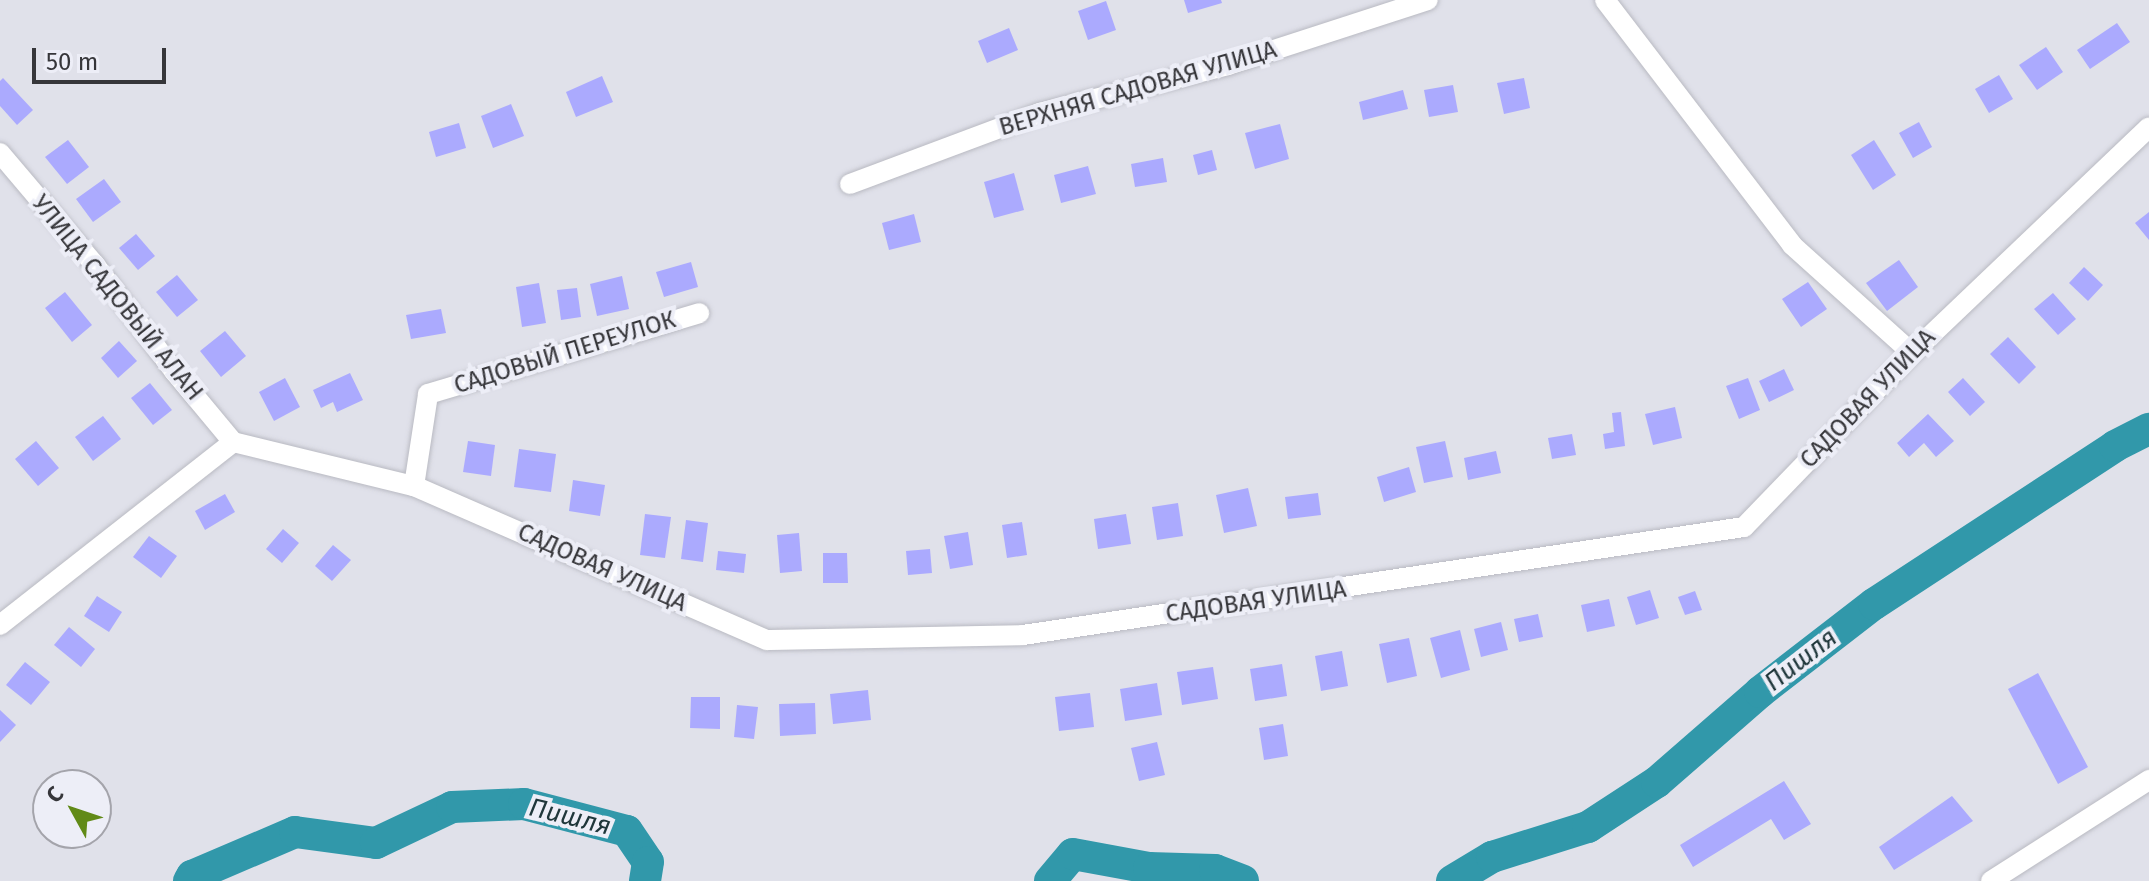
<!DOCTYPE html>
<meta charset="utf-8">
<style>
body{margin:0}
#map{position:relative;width:2149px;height:881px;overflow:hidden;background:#e0e1ea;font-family:"Fira Sans",sans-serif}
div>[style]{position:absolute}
.river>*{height:32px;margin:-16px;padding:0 16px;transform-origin:16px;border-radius:16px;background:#3198aa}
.building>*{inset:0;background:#abaafe}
.roads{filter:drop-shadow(0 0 2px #b9bac2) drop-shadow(0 0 2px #b9bac2)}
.street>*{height:20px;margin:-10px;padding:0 10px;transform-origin:10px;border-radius:10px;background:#fff}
span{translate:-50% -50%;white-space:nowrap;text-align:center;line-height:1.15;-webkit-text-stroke:8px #edeef7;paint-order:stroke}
.street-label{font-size:24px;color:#36363a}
.water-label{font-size:26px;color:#20373b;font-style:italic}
.north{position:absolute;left:32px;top:769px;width:80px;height:80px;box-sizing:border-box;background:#edeef7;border:2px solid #a4a4ab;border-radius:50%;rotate:310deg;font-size:22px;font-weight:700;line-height:32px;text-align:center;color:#36363a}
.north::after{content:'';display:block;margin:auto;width:28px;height:36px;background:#618a17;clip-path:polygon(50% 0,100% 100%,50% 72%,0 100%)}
.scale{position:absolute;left:32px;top:48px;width:134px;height:36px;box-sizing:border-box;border:4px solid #36363a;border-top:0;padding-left:10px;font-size:24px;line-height:28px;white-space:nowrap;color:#36363a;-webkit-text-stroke:6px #edeef7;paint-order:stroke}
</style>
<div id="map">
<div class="river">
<i style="left:189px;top:881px;width:6px;rotate:-59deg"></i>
<i style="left:192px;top:876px;width:112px;rotate:-23.1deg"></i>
<i style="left:295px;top:832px;width:82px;rotate:7.7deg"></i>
<i style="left:376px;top:843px;width:84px;rotate:-25.3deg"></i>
<i style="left:452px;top:807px;width:72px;rotate:-2.4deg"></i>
<i style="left:524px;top:804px;width:106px;rotate:14.7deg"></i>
<i style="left:627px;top:831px;width:37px;rotate:56deg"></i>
<i style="left:648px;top:862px;width:19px;rotate:99deg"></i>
<i style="left:1050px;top:881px;width:35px;rotate:-50deg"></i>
<i style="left:1073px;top:854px;width:77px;rotate:10.4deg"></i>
<i style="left:1149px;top:868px;width:66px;rotate:1.7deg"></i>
<i style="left:1215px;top:870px;width:30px;rotate:21deg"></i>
<i style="left:1452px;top:881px;width:47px;rotate:-31deg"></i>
<i style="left:1492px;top:857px;width:101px;rotate:-17.4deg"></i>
<i style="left:1588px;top:827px;width:82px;rotate:-33.1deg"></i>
<i style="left:1657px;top:782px;width:137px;rotate:-41.1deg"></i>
<i style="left:1760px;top:692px;width:144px;rotate:-37.7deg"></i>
<i style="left:1874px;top:604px;width:288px;rotate:-33.2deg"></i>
<i style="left:2115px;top:446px;width:38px;rotate:-27deg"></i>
</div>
<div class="building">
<i style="clip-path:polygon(1184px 0,1221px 0,1222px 3px,1188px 13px)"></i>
<i style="clip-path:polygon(1106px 1px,1116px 30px,1088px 40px,1078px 11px)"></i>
<i style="clip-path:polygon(2117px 23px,2130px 42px,2090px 69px,2077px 50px)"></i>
<i style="clip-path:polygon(1009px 28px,1018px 50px,987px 63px,978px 41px)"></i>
<i style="clip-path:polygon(2046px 47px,2063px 72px,2037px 90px,2019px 65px)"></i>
<i style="clip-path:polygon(1999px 75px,2013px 99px,1989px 113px,1975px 89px)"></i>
<i style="clip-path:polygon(602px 76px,613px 102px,576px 117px,566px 92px)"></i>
<i style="clip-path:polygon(3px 78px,33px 110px,17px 125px,0 106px,0 81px)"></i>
<i style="clip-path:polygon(1524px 78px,1530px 108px,1504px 114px,1497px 83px)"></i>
<i style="clip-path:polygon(1453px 85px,1458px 112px,1429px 117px,1424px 90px)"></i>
<i style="clip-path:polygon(1403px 90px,1408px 109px,1363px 120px,1359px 102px)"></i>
<i style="clip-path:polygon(511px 104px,524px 136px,493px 148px,481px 116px)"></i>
<i style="clip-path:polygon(1919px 122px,1932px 147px,1913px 158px,1899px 133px)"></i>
<i style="clip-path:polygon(459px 123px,466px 148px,436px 157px,429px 132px)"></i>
<i style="clip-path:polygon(1280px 124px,1289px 159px,1255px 169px,1245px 133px)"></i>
<i style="clip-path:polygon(68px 140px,89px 167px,67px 184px,45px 157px)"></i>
<i style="clip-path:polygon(1874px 140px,1896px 175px,1873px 190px,1851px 155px)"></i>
<i style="clip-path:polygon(1212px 150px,1217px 170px,1198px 175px,1193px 155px)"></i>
<i style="clip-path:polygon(1163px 158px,1167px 182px,1135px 187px,1131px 164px)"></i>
<i style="clip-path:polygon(1088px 166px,1096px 194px,1061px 203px,1054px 175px)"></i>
<i style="clip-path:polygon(1014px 173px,1024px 210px,994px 218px,984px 182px)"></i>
<i style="clip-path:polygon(104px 179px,121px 202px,93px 222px,76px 199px)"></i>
<i style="clip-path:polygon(2149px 212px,2149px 240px,2135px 223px)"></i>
<i style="clip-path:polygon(914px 214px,921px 242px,889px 250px,882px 223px)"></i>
<i style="clip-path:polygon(136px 234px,155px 256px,138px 270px,119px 248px)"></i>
<i style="clip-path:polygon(1899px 260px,1918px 287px,1887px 311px,1866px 283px)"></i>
<i style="clip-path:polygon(691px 262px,698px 287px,664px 297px,656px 272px)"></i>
<i style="clip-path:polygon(2084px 267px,2103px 285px,2088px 301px,2069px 283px)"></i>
<i style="clip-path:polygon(177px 275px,198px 300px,177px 317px,156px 292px)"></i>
<i style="clip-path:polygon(622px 276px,629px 309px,597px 316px,590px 284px)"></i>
<i style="clip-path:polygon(1808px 282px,1827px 309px,1801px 327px,1782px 299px)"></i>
<i style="clip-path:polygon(539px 283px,546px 323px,522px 327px,516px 287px)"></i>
<i style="clip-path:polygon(577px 288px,581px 317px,561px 320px,557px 290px)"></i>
<i style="clip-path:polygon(65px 292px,92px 325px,72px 342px,45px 308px)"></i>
<i style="clip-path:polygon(2053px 293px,2076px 319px,2058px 335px,2034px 309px)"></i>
<i style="clip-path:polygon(441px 309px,446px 333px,411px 339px,406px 315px)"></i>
<i style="clip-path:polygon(225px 331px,246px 356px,221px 377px,200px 351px)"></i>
<i style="clip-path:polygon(2008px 337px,2036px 367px,2019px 384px,1990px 354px)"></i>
<i style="clip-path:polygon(119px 341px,137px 361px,118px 378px,101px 358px)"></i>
<i style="clip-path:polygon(1784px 369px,1794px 390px,1769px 402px,1759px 381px)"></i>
<i style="clip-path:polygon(350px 373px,363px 400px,337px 412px,333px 402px,321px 408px,313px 390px)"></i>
<i style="clip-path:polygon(285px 378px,300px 407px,274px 421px,259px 392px)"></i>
<i style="clip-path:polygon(1748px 378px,1760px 410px,1739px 419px,1726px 386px)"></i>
<i style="clip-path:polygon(1963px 378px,1985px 402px,1970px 416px,1948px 392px)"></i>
<i style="clip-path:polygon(150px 383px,172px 410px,153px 425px,131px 398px)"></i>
<i style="clip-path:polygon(1675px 407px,1682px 438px,1653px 445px,1645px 414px)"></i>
<i style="clip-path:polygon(1621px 412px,1625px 446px,1605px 449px,1603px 434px,1614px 432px,1612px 413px)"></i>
<i style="clip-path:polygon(1928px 414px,1954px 441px,1936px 457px,1924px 443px,1909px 457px,1897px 443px)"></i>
<i style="clip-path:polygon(103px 416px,121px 439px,93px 461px,75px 437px)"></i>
<i style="clip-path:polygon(1572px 434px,1576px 455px,1552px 459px,1548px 438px)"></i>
<i style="clip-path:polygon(36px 441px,59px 468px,38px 486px,15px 459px)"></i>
<i style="clip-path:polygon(468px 441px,495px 445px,491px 476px,463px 472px)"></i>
<i style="clip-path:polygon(1445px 441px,1453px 477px,1424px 483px,1416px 447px)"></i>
<i style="clip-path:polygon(519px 449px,556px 454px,551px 492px,514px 487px)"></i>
<i style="clip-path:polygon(1496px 451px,1501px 473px,1468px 480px,1464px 458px)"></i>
<i style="clip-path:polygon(1409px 467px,1416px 492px,1384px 502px,1377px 477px)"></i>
<i style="clip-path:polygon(573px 480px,605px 485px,600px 516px,569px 511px)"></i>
<i style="clip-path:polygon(1248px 488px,1257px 526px,1224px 533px,1216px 495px)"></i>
<i style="clip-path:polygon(1318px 493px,1321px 515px,1288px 519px,1285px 497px)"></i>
<i style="clip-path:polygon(225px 494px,235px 512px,205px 530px,195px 511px)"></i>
<i style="clip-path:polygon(1178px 503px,1183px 536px,1157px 540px,1152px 507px)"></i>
<i style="clip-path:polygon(645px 514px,671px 517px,665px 558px,640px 555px)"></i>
<i style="clip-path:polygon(1126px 514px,1131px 544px,1098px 549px,1094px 519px)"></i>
<i style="clip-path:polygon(686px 520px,708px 523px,703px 562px,681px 559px)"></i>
<i style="clip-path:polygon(1022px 522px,1027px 555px,1007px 558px,1002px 525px)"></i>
<i style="clip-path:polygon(283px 529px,299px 543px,282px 563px,266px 549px)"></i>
<i style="clip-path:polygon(968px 532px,973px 565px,950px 569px,944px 536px)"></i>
<i style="clip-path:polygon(799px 533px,802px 571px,780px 573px,777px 535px)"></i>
<i style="clip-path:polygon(149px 536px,177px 556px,161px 578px,133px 557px)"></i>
<i style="clip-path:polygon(333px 545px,351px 560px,332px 581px,315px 566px)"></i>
<i style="clip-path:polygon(930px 549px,932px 573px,908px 575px,906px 551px)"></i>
<i style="clip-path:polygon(718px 551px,746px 554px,744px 573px,716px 570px)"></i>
<i style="clip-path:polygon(823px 553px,847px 553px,848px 583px,823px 583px)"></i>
<i style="clip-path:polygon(1650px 590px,1659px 618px,1636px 625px,1627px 597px)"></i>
<i style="clip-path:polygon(1695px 591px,1702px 610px,1685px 615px,1678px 597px)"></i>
<i style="clip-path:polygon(97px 596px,122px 612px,109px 632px,84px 616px)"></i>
<i style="clip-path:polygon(1609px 599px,1615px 626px,1587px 632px,1581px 605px)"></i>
<i style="clip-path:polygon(1538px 614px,1543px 637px,1519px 642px,1514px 619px)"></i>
<i style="clip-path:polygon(1501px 622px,1508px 650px,1481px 657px,1474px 629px)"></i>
<i style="clip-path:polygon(69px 627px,95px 649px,81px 667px,54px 645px)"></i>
<i style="clip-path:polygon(1460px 630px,1470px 670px,1441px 678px,1430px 638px)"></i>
<i style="clip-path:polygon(1409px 638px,1417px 676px,1387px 683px,1379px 644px)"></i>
<i style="clip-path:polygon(1342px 651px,1348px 686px,1321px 691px,1315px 656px)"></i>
<i style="clip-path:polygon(25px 662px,50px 682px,31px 705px,6px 685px)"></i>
<i style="clip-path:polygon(1282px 664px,1287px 696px,1255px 701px,1250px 669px)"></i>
<i style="clip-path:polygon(1213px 667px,1218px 699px,1182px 705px,1177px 672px)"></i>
<i style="clip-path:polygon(2038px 673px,2088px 767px,2058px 784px,2008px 689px)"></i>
<i style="clip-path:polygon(1157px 683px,1162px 715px,1125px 721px,1120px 689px)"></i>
<i style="clip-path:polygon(868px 690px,871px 720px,833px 724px,830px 694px)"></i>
<i style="clip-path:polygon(1090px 693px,1094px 727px,1059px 731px,1055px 697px)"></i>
<i style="clip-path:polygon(691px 697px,720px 697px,720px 729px,690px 728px)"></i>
<i style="clip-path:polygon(815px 703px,816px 734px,780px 736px,779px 704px)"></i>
<i style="clip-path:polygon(737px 705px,758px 707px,754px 739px,734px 737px)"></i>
<i style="clip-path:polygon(0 710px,16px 725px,0 742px)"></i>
<i style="clip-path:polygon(1283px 724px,1288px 756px,1264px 760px,1259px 728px)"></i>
<i style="clip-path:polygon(1157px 742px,1165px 775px,1139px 781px,1131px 748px)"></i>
<i style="clip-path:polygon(1784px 781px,1811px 824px,1784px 840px,1771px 819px,1693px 867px,1680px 845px)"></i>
<i style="clip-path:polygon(1952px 796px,1973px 821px,1894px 870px,1879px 847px)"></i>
</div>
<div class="roads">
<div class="street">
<i style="left:1605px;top:0;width:308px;rotate:52.6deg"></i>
<i style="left:1792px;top:245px;width:161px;rotate:42deg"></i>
<i style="left:0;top:153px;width:147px;rotate:49.7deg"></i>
<i style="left:95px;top:265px;width:132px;rotate:53.3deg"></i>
<i style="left:174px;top:371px;width:92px;rotate:50.3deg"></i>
<i style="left:850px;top:184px;width:203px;rotate:-20.5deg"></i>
<i style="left:1040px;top:113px;width:194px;rotate:-14.3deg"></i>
<i style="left:1228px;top:65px;width:210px;rotate:-18deg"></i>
<i style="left:233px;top:442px;width:186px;rotate:13.7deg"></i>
<i style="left:414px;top:486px;width:385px;rotate:23.6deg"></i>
<i style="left:767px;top:640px;width:256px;rotate:-1.1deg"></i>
<i style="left:1023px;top:635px;width:729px;rotate:-8.52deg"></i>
<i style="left:1744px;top:527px;width:242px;rotate:-46deg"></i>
<i style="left:1912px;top:353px;width:327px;rotate:-43.6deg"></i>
<i style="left:414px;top:486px;width:93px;rotate:-81.3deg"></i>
<i style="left:428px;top:394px;width:283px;rotate:-16.6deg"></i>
<i style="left:0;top:625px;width:296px;rotate:-38.1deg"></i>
<i style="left:1991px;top:881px;width:188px;rotate:-32.6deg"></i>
</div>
</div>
<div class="street-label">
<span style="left:1138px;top:89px;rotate:-16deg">ВЕРХНЯЯ САДОВАЯ УЛИЦА</span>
<span style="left:117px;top:298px;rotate:51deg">УЛИЦА САДОВЫЙ АЛАН</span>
<span style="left:565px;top:353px;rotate:-17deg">САДОВЫЙ ПЕРЕУЛОК</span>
<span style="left:1868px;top:399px;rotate:-46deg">САДОВАЯ УЛИЦА</span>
<span style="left:602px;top:568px;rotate:24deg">САДОВАЯ УЛИЦА</span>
<span style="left:1256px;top:602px;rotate:-8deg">САДОВАЯ УЛИЦА</span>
</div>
<div class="water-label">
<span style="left:1801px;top:660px;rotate:-38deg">Пишля</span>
<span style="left:570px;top:817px;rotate:14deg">Пишля</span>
</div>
<div class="north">С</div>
<div class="scale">50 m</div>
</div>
